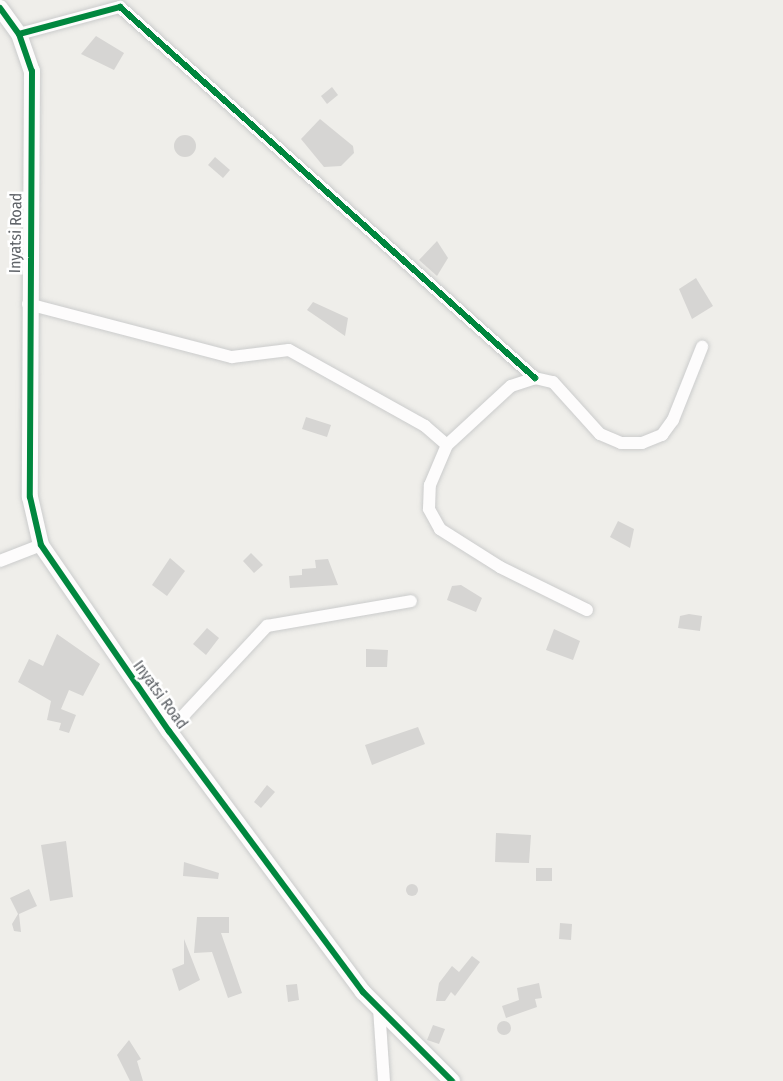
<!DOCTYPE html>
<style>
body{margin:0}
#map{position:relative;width:783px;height:1081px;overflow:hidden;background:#efeeea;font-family:"Fira Sans Condensed",sans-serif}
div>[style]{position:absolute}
.building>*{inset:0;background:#d6d5d3}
.round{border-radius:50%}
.roads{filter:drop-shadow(0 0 2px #cbcccc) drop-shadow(0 0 2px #cbcccc)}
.street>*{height:12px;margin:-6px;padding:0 6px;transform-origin:6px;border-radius:6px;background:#fdfcfc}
.secondary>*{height:16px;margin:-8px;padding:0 8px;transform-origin:8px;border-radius:8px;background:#fdfcfc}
.cycleway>*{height:6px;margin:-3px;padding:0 3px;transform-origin:3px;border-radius:3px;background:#00873e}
span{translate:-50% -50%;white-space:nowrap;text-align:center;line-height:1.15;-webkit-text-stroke:5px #fff;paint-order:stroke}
.street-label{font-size:16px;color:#5f6368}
</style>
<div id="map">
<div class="building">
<i style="clip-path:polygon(96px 36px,124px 53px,114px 70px,81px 54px)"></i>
<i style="clip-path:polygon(332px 87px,338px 95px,327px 104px,321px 96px)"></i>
<i style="clip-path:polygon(320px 119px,353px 146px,354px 153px,341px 166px,324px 167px,301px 139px)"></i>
<i class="round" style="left:174px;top:135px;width:22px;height:22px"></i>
<i style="clip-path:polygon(215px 157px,230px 170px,223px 178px,208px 165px)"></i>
<i style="clip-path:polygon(437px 241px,448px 258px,437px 276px,419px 260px)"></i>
<i style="clip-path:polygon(696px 278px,713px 306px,692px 319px,679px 289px)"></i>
<i style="clip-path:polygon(313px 302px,348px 318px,345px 336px,307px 310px)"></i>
<i style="clip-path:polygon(306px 417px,331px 425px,327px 437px,302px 429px)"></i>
<i style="clip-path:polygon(618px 521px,634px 529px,630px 548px,610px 537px)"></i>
<i style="clip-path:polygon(251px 553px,263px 565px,254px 573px,243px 561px)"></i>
<i style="clip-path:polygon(170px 558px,185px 571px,167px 596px,152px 585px)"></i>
<i style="clip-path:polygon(328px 559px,338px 585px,290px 588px,289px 576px,302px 575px,302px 569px,316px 568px,315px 560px)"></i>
<i style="clip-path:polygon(461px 585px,482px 598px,476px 612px,447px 600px,452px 586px)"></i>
<i style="clip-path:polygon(689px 614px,702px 616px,700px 631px,678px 628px,680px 616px)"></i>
<i style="clip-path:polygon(207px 628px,219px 638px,206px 655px,193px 644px)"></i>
<i style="clip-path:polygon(554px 629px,580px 641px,573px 660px,546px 650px)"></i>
<i style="clip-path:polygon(57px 634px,100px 664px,83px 696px,69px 690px,61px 709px,76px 715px,69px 733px,59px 730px,61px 723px,47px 720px,51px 701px,18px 682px,29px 659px,43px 666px)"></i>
<i style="clip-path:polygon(366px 649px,388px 650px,387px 667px,366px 667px)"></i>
<i style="clip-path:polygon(418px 727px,425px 744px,372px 765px,365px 745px)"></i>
<i style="clip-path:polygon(267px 785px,275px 792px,261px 808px,254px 802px)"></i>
<i style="clip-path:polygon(496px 833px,531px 835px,529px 863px,495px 862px)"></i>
<i style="clip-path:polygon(66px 841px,73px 897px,50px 901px,41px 845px)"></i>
<i style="clip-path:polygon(184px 862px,219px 873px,218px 879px,183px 876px)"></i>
<i style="clip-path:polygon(536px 868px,552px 868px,552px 881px,536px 881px)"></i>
<i class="round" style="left:406px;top:884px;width:12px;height:12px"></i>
<i style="clip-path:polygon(29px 889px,37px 906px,19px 914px,21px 932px,14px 931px,12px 924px,18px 914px,10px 898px)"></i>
<i style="clip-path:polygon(197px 917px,229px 917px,229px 933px,221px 933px,242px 993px,228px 998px,212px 952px,194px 953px)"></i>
<i style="clip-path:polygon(560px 923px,572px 924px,571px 940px,559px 939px)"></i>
<i style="clip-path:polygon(184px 939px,200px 980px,179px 991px,172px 969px,184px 964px)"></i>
<i style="clip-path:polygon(472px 956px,480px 962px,455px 996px,451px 992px,445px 1001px,436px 1001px,439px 983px,452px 966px,459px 972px)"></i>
<i style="clip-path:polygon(539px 983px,542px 998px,535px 999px,537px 1007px,506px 1018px,502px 1006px,519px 1000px,517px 988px)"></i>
<i style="clip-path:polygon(297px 984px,299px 1000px,288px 1002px,286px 985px)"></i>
<i class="round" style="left:497px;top:1021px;width:14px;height:14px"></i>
<i style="clip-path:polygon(433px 1025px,445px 1029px,439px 1044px,427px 1040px)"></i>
<i style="clip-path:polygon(129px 1040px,141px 1059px,137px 1061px,143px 1081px,130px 1081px,117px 1055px)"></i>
</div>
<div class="roads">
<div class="street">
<i style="left:19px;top:34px;width:105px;rotate:-15deg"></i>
<i style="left:120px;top:7px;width:557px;rotate:41.8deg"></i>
<i style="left:28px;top:304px;width:211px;rotate:14.6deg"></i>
<i style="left:232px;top:357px;width:57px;rotate:-7deg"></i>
<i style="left:289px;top:350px;width:156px;rotate:29.2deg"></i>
<i style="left:425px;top:426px;width:29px;rotate:41deg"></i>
<i style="left:0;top:561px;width:44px;rotate:-21.3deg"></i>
<i style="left:587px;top:610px;width:97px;rotate:-153.7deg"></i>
<i style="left:500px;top:567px;width:71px;rotate:-147.7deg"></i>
<i style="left:440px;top:529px;width:23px;rotate:-119deg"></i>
<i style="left:429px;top:509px;width:24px;rotate:-88deg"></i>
<i style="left:430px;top:485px;width:43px;rotate:-67deg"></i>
<i style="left:447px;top:445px;width:87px;rotate:-42.7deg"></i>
<i style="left:511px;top:386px;width:25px;rotate:-18deg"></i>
<i style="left:535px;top:378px;width:18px;rotate:13deg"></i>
<i style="left:553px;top:382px;width:70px;rotate:47.9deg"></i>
<i style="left:600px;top:434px;width:23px;rotate:23deg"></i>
<i style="left:621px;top:443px;width:21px"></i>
<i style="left:642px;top:443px;width:22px;rotate:-22deg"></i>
<i style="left:662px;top:435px;width:19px;rotate:-54deg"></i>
<i style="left:673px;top:420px;width:79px;rotate:-68.3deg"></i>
<i style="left:169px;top:731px;width:144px;rotate:-47deg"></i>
<i style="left:267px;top:626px;width:146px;rotate:-9.8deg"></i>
<i style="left:379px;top:1008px;width:73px;rotate:86.1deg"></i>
</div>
<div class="secondary">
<i style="left:0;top:8px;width:32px;rotate:54deg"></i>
<i style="left:19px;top:34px;width:39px;rotate:71deg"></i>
<i style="left:32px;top:71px;width:426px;rotate:90.3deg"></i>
<i style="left:30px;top:497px;width:49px;rotate:77.1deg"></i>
<i style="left:41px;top:545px;width:226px;rotate:55.5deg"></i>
<i style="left:169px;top:731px;width:325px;rotate:53.4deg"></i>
<i style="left:363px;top:992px;width:126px;rotate:45deg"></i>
</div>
</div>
<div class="cycleway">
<i style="left:0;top:8px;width:32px;rotate:54deg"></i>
<i style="left:19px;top:34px;width:39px;rotate:71deg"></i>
<i style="left:32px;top:71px;width:426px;rotate:90.3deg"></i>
<i style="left:30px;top:497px;width:49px;rotate:77.1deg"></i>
<i style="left:41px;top:545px;width:226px;rotate:55.5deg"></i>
<i style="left:169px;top:731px;width:325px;rotate:53.4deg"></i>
<i style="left:363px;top:992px;width:126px;rotate:45deg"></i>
<i style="left:19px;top:34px;width:105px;rotate:-15deg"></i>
<i style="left:120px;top:7px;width:557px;rotate:41.8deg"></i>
</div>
<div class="street-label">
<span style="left:16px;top:233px;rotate:-89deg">Inyatsi Road</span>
<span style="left:160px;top:695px;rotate:54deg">Inyatsi Road</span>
</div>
</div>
